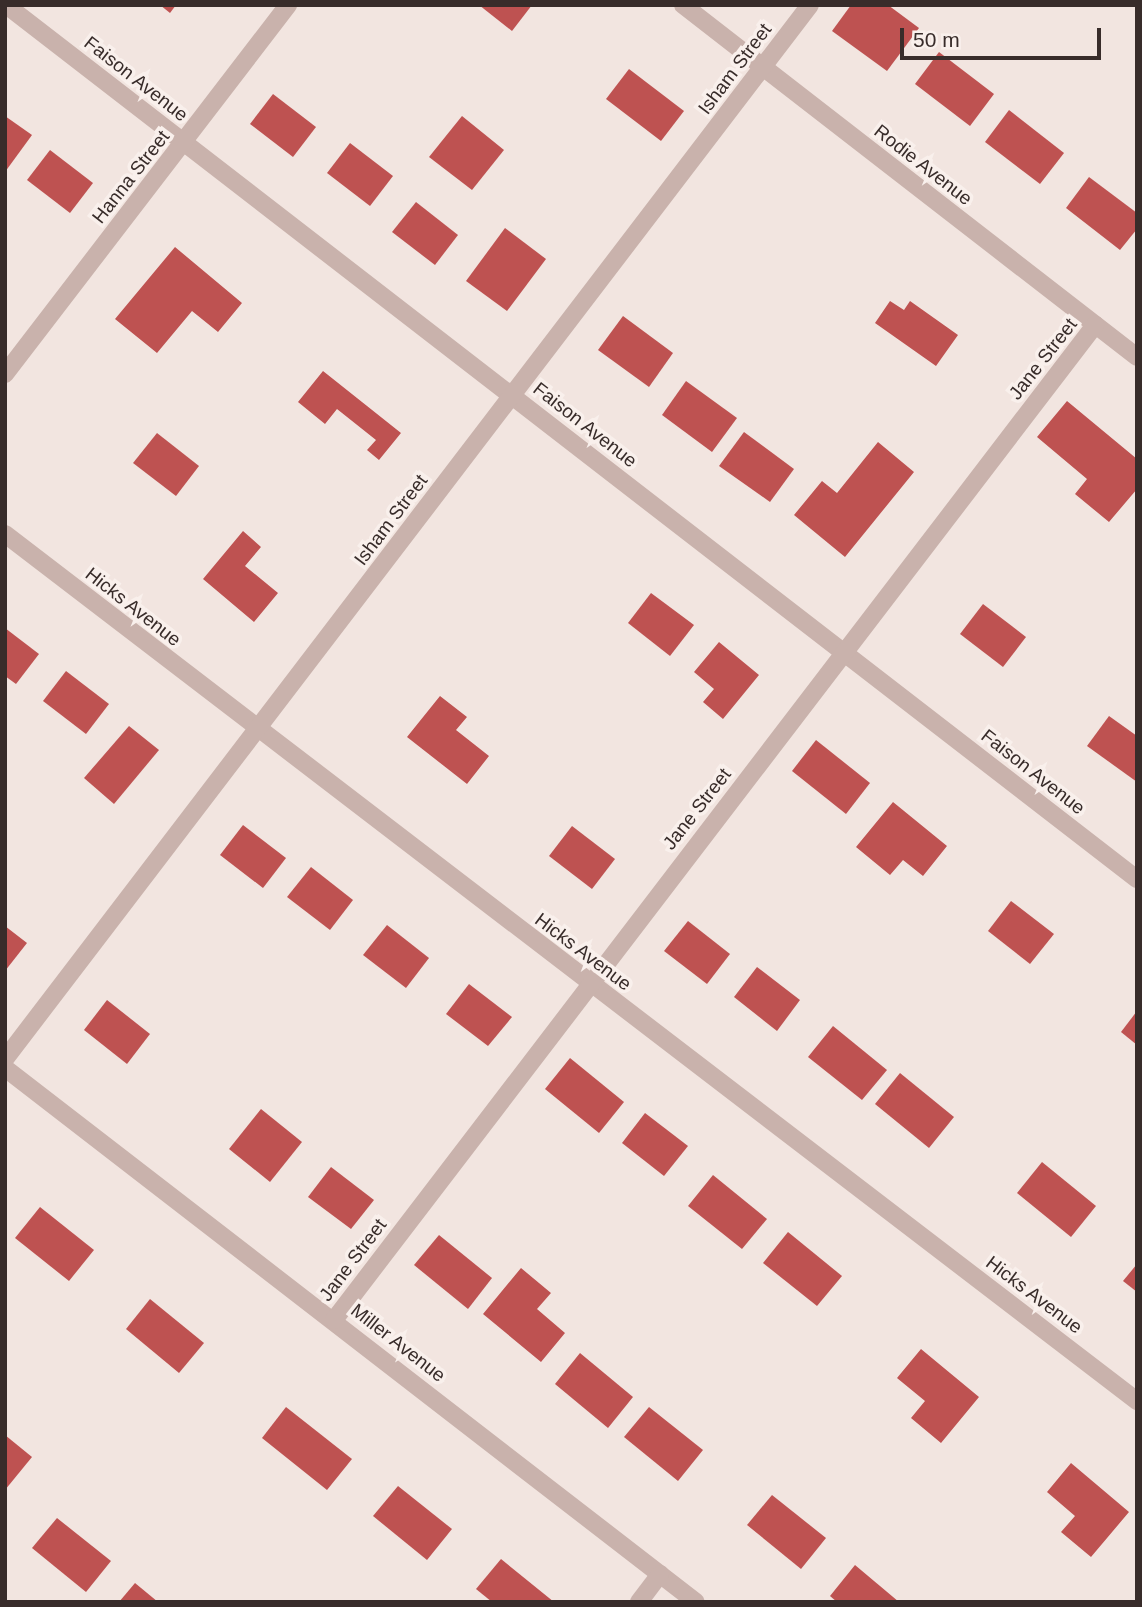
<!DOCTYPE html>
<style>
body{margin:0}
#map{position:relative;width:1142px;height:1607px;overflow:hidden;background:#f2e5e0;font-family:Arial,sans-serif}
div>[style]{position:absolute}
.building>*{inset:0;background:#be5251}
.street>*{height:18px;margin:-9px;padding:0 9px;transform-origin:9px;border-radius:9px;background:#c9b2ac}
span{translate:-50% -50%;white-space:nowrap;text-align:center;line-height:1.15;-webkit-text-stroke:7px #f9f0ec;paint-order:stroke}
.street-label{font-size:19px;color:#382c2a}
.frame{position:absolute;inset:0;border:7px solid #382c2a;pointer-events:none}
.scale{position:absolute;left:900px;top:28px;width:201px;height:32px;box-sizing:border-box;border:4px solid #382c2a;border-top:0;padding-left:9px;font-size:21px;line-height:24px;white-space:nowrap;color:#382c2a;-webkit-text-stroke:5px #f9f0ec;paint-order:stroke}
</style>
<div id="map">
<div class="building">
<i style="clip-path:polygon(160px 5px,176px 5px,170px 13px)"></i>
<i style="clip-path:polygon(479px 5px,532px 5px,512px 31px)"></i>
<i style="clip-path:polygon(851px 5px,888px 5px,919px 28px,887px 71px,832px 31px)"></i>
<i style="clip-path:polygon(939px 52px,994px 94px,970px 126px,915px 84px)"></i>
<i style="clip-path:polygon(629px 69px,684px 111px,661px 141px,606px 99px)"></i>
<i style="clip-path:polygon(273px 94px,316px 127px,293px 157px,250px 124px)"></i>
<i style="clip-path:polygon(1009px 110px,1064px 153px,1040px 184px,985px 142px)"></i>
<i style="clip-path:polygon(5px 116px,32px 135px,5px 172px)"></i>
<i style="clip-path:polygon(462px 116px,504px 150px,472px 190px,429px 157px)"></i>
<i style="clip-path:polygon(350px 143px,393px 176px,370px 206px,327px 173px)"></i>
<i style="clip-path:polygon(50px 150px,93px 183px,70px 213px,27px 180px)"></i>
<i style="clip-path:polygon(1089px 177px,1137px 213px,1137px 229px,1120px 250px,1066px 208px)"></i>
<i style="clip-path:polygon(416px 202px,458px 235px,435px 265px,392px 232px)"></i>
<i style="clip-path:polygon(505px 228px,546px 259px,507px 311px,466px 281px)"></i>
<i style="clip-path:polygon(175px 247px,242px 303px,218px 332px,192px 311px,157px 353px,115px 319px)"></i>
<i style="clip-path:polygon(890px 301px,904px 310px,910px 301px,958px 335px,936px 366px,875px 323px)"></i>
<i style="clip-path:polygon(623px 316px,673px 353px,649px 387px,598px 350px)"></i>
<i style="clip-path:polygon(323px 371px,401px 433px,379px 460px,367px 450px,376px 440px,337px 409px,325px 424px,298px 402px)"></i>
<i style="clip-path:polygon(686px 381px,737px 418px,712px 452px,662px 415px)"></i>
<i style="clip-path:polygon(1067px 401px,1137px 459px,1137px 489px,1109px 522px,1075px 494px,1087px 479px,1037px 437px)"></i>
<i style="clip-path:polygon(744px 432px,794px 469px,770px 502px,719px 466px)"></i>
<i style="clip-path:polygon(157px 433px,199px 466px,176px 496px,133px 463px)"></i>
<i style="clip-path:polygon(878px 442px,914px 472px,845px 557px,794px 515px,822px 481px,837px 493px)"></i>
<i style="clip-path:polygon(243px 531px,261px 547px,245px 566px,278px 593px,254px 622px,203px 579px)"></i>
<i style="clip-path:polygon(651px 593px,694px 625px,670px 656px,628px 623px)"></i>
<i style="clip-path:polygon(983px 604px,1026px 637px,1003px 667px,960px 634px)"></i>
<i style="clip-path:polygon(5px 628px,39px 654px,16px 684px,5px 676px)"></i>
<i style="clip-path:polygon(719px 642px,759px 675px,723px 719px,703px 702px,714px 689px,694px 672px)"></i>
<i style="clip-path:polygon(66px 671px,109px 704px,86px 734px,43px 701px)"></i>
<i style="clip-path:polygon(440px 696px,467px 717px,456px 730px,489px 756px,467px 784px,407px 737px)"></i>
<i style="clip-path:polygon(1109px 716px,1137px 736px,1137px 782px,1087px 746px)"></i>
<i style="clip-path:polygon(129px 726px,159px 750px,114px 804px,84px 778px)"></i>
<i style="clip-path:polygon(816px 740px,870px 783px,846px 814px,792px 771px)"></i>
<i style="clip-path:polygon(893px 802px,947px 846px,923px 876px,903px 860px,890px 875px,856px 847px)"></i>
<i style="clip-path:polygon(243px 825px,286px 858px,263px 888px,220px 855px)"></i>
<i style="clip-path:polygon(572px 826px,615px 859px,592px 889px,549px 856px)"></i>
<i style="clip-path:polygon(311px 867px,353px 900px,330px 930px,287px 897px)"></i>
<i style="clip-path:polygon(1011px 901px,1054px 934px,1030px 964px,988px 931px)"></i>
<i style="clip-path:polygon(688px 921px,730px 954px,707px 984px,664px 951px)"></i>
<i style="clip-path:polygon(387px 925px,429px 958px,406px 988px,363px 955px)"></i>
<i style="clip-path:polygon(5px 926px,27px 943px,5px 971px)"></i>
<i style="clip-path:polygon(757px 967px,800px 1000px,777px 1031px,734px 997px)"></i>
<i style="clip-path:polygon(469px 984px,512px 1017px,488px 1046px,446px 1014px)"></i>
<i style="clip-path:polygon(107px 1000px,150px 1034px,127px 1064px,84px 1030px)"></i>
<i style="clip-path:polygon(1137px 1011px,1137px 1045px,1121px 1032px)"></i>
<i style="clip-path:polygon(833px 1026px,887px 1070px,862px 1100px,808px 1057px)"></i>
<i style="clip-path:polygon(570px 1058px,624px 1102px,599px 1133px,545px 1089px)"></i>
<i style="clip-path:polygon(900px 1073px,954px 1117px,929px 1148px,875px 1104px)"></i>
<i style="clip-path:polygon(261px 1109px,302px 1142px,270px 1182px,229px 1149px)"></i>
<i style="clip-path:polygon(645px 1113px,688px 1146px,664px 1176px,622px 1143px)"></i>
<i style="clip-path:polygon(1042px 1162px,1096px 1206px,1071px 1237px,1017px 1193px)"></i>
<i style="clip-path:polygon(331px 1167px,374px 1200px,351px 1229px,308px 1197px)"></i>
<i style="clip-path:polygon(713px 1175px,767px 1219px,742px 1249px,688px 1206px)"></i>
<i style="clip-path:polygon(40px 1207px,94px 1250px,69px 1281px,15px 1238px)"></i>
<i style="clip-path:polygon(788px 1232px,842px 1276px,817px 1306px,763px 1263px)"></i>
<i style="clip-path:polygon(439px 1235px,492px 1278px,468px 1309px,414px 1265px)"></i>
<i style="clip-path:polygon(1137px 1264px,1137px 1292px,1123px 1281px)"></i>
<i style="clip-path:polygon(521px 1268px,551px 1293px,537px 1309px,565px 1333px,541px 1362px,483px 1314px)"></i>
<i style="clip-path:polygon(150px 1299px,204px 1343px,179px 1373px,126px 1329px)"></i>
<i style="clip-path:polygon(921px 1349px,979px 1397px,941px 1443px,911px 1418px,925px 1401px,897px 1378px)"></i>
<i style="clip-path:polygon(580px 1353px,633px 1397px,608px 1428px,555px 1384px)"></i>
<i style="clip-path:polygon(286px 1407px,352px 1459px,327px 1490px,262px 1438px)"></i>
<i style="clip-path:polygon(649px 1407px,703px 1450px,678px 1481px,624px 1437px)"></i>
<i style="clip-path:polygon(5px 1435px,32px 1457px,5px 1490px)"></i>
<i style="clip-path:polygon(1071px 1463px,1129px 1512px,1091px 1557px,1061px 1532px,1075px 1516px,1047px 1492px)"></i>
<i style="clip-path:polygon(398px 1486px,452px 1529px,427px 1560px,373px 1516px)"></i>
<i style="clip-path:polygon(772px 1495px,826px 1538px,801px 1569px,747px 1525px)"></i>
<i style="clip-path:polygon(57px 1518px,111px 1561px,86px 1592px,32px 1548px)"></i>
<i style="clip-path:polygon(501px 1559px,554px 1602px,492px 1602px,476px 1589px)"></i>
<i style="clip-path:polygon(855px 1565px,899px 1602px,837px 1602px,830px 1596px)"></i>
<i style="clip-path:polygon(135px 1583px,158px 1602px,119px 1602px)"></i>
</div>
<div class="street">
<i style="left:6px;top:5px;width:1429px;rotate:37.7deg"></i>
<i style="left:683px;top:5px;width:574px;rotate:37.79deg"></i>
<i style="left:5px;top:374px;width:465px;rotate:-52.5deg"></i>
<i style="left:5px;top:534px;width:1426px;rotate:37.45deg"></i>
<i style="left:5px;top:1059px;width:1326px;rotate:-52.63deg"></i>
<i style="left:5px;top:1068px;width:873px;rotate:37.7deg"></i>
<i style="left:334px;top:1320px;width:1253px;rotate:-52.59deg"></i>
<i style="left:639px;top:1602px;width:35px;rotate:-53deg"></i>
</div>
<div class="street-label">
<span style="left:735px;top:69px;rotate:-53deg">Isham Street</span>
<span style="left:136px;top:79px;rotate:38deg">Faison Avenue</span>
<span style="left:923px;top:165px;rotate:38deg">Rodie Avenue</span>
<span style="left:131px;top:177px;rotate:-52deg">Hanna Street</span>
<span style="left:1043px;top:359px;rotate:-52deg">Jane Street</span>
<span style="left:585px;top:425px;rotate:38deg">Faison Avenue</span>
<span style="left:391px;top:520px;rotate:-53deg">Isham Street</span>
<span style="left:133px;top:607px;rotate:38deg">Hicks Avenue</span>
<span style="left:1033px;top:772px;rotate:38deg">Faison Avenue</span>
<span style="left:697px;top:809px;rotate:-52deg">Jane Street</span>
<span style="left:583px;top:952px;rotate:37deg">Hicks Avenue</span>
<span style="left:353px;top:1260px;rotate:-53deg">Jane Street</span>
<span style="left:1034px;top:1295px;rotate:37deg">Hicks Avenue</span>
<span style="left:398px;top:1343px;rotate:38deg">Miller Avenue</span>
</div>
<div class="frame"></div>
<div class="scale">50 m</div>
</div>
